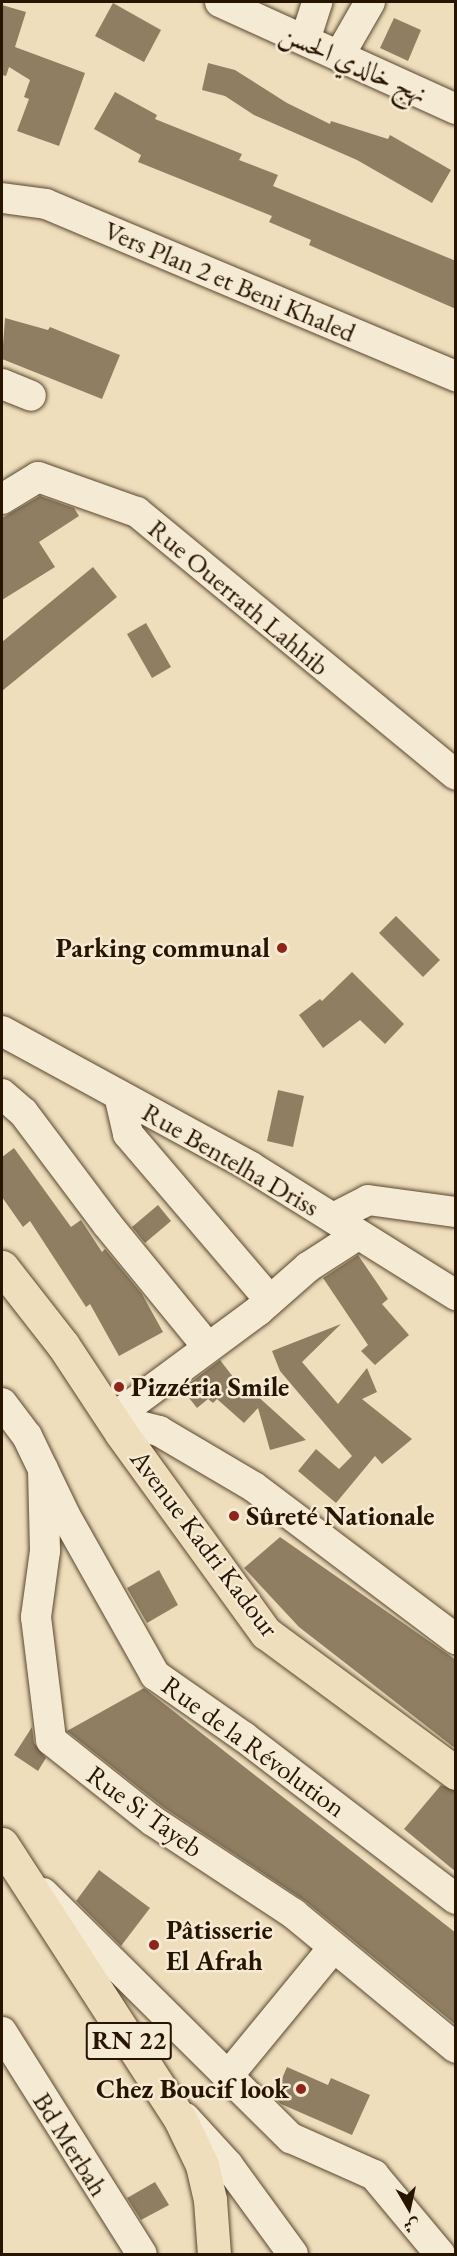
<!DOCTYPE html>
<meta charset="utf-8">
<style>
body{margin:0}
#map{position:relative;width:457px;height:2256px;overflow:hidden;background:#efdebc;font-family:"EB Garamond",Amiri,serif}
div>[style]{position:absolute}
.building>*{inset:0;background:#8f7e62}
.roads{filter:drop-shadow(0 0 2px #5a472f) drop-shadow(0 0 2px #5a472f)}
.minor>*{height:30px;margin:-15px;padding:0 15px;transform-origin:15px;border-radius:15px;background:#f5ead3}
.major>*{height:33px;margin:-16.5px;padding:0 16.5px;transform-origin:16.5px;border-radius:16.5px;background:#efdebc}
.dots>*{width:16px;height:16px;translate:-50% -50%;box-sizing:border-box;border:3px solid #f5ead3;border-radius:50%}
span{translate:-50% -50%;white-space:nowrap;text-align:center;line-height:1.15;-webkit-text-stroke:5px #f5ead3;paint-order:stroke}
.shield-label span{padding:2px 4px;background:#f5ead3;border:2px solid;border-radius:4px;-webkit-text-stroke-width:0}
.shield-label{font-size:26px;color:#281500;font-weight:700}
.street-label{font-size:27px;color:#281500}
.poi-label{font-size:27px;color:#281500;font-weight:700}
.right{translate:-100% -50%;text-align:right}
.left{translate:0 -50%;text-align:left}
.frame{position:absolute;inset:0;border:3px solid #281500;pointer-events:none}
.north{position:absolute;left:379px;top:2178px;width:60px;height:60px;-webkit-text-stroke:4px #f5ead3;paint-order:stroke;rotate:171deg;font-size:16px;font-weight:700;line-height:24px;text-align:center;color:#281500}
.north::after{content:'';display:block;margin:auto;width:21px;height:27px;background:#281500;clip-path:polygon(50% 0,100% 100%,50% 72%,0 100%)}
</style>
<div id="map">
<div class="building">
<i style="clip-path:polygon(113px 3px,161px 30px,144px 62px,95px 36px)"></i>
<i style="clip-path:polygon(2px 5px,26px 12px,15px 47px,85px 73px,59px 146px,17px 131px,29px 99px,24px 97px,30px 80px,9px 67px,6px 76px,2px 75px)"></i>
<i style="clip-path:polygon(394px 18px,421px 30px,408px 61px,380px 48px)"></i>
<i style="clip-path:polygon(208px 63px,235px 70px,287px 103px,330px 124px,331px 121px,388px 139px,390px 135px,451px 170px,432px 203px,357px 160px,254px 115px,225px 96px,202px 90px)"></i>
<i style="clip-path:polygon(115px 92px,157px 115px,155px 119px,242px 154px,239px 160px,278px 175px,273px 186px,456px 261px,456px 309px,309px 245px,311px 240px,269px 222px,272px 216px,138px 162px,141px 155px,94px 129px)"></i>
<i style="clip-path:polygon(5px 318px,48px 330px,50px 327px,120px 355px,102px 399px,2px 359px)"></i>
<i style="clip-path:polygon(40px 496px,74px 508px,79px 516px,39px 542px,55px 567px,2px 600px,2px 518px)"></i>
<i style="clip-path:polygon(93px 567px,117px 597px,2px 691px,2px 642px)"></i>
<i style="clip-path:polygon(146px 623px,171px 667px,152px 678px,127px 634px)"></i>
<i style="clip-path:polygon(396px 916px,440px 960px,423px 977px,379px 933px)"></i>
<i style="clip-path:polygon(352px 972px,404px 1024px,385px 1044px,360px 1020px,323px 1048px,299px 1015px,320px 999px,322px 1001px)"></i>
<i style="clip-path:polygon(278px 1090px,304px 1096px,293px 1147px,267px 1141px)"></i>
<i style="clip-path:polygon(14px 1148px,71px 1227px,81px 1220px,102px 1252px,105px 1249px,142px 1294px,163px 1332px,119px 1356px,90px 1304px,86px 1307px,30px 1221px,23px 1227px,2px 1197px,2px 1157px)"></i>
<i style="clip-path:polygon(158px 1205px,171px 1221px,145px 1243px,132px 1227px)"></i>
<i style="clip-path:polygon(358px 1255px,388px 1299px,382px 1304px,409px 1335px,375px 1365px,361px 1351px,368px 1345px,323px 1278px)"></i>
<i style="clip-path:polygon(341px 1324px,302px 1362px,338px 1404px,367px 1368px,377px 1392px,362px 1399px,412px 1439px,382px 1464px,375px 1456px,336px 1503px,298px 1471px,316px 1449px,339px 1469px,352px 1456px,280px 1371px,272px 1351px)"></i>
<i style="clip-path:polygon(220px 1360px,240px 1386px,243px 1383px,306px 1440px,270px 1450px,258px 1408px,244px 1423px,217px 1399px,213px 1403px,208px 1399px,197px 1408px,182px 1389px)"></i>
<i style="clip-path:polygon(280px 1537px,456px 1660px,456px 1749px,299px 1627px,244px 1568px)"></i>
<i style="clip-path:polygon(159px 1570px,178px 1605px,147px 1623px,127px 1588px)"></i>
<i style="clip-path:polygon(144px 1688px,456px 1933px,456px 2025px,305px 1901px,163px 1807px,67px 1731px)"></i>
<i style="clip-path:polygon(32px 1727px,34px 1743px,46px 1758px,38px 1771px,14px 1755px)"></i>
<i style="clip-path:polygon(441px 1785px,456px 1791px,456px 1872px,404px 1829px)"></i>
<i style="clip-path:polygon(99px 1870px,150px 1908px,121px 1946px,76px 1901px)"></i>
<i style="clip-path:polygon(287px 2067px,328px 2085px,331px 2078px,370px 2095px,352px 2135px,281px 2104px,274px 2097px)"></i>
<i style="clip-path:polygon(155px 2182px,169px 2205px,141px 2220px,127px 2198px)"></i>
</div>
<div class="roads">
<div class="minor">
<i style="left:220px;top:2px;width:259px;rotate:24.4deg"></i>
<i style="left:305px;top:40px;width:40px;rotate:-72deg"></i>
<i style="left:339px;top:56px;width:62px;rotate:-60.1deg"></i>
<i style="left:2px;top:198px;width:44px;rotate:7.8deg"></i>
<i style="left:46px;top:204px;width:445px;rotate:22.8deg"></i>
<i style="left:2px;top:384px;width:31px;rotate:22deg"></i>
<i style="left:2px;top:499px;width:42px;rotate:-31.4deg"></i>
<i style="left:38px;top:477px;width:105px;rotate:19.5deg"></i>
<i style="left:137px;top:512px;width:413px;rotate:39.5deg"></i>
<i style="left:2px;top:1031px;width:284px;rotate:28.6deg"></i>
<i style="left:251px;top:1167px;width:242px;rotate:32deg"></i>
<i style="left:2px;top:1094px;width:28px;rotate:41deg"></i>
<i style="left:23px;top:1112px;width:140px;rotate:53.1deg"></i>
<i style="left:107px;top:1224px;width:158px;rotate:50.7deg"></i>
<i style="left:119px;top:1095px;width:40px;rotate:77deg"></i>
<i style="left:128px;top:1134px;width:218px;rotate:49.5deg"></i>
<i style="left:333px;top:1218px;width:39px;rotate:-27deg"></i>
<i style="left:368px;top:1200px;width:89px;rotate:7.8deg"></i>
<i style="left:2px;top:1403px;width:41px;rotate:52.9deg"></i>
<i style="left:27px;top:1436px;width:88px;rotate:64.3deg"></i>
<i style="left:65px;top:1515px;width:184px;rotate:60.6deg"></i>
<i style="left:155px;top:1675px;width:108px;rotate:34.9deg"></i>
<i style="left:244px;top:1737px;width:267px;rotate:37.4deg"></i>
<i style="left:112px;top:1419px;width:49px;rotate:14.3deg"></i>
<i style="left:159px;top:1431px;width:110px;rotate:30.5deg"></i>
<i style="left:254px;top:1487px;width:253px;rotate:37deg"></i>
<i style="left:112px;top:1419px;width:182px;rotate:-36.5deg"></i>
<i style="left:258px;top:1311px;width:67px;rotate:-41.3deg"></i>
<i style="left:308px;top:1267px;width:57px;rotate:-32.9deg"></i>
<i style="left:43px;top:1469px;width:82px;rotate:88.6deg"></i>
<i style="left:45px;top:1551px;width:67px;rotate:97.8deg"></i>
<i style="left:36px;top:1617px;width:124px;rotate:83deg"></i>
<i style="left:51px;top:1740px;width:130px;rotate:38.5deg"></i>
<i style="left:153px;top:1821px;width:169px;rotate:33.4deg"></i>
<i style="left:294px;top:1914px;width:210px;rotate:39.6deg"></i>
<i style="left:43px;top:1893px;width:349px;rotate:44.7deg"></i>
<i style="left:291px;top:2138px;width:91px;rotate:24deg"></i>
<i style="left:374px;top:2175px;width:103px;rotate:50.1deg"></i>
<i style="left:2px;top:2032px;width:262px;rotate:57.8deg"></i>
<i style="left:227px;top:2077px;width:167px;rotate:-50.6deg"></i>
<i style="left:185px;top:2118px;width:64px;rotate:47.5deg"></i>
<i style="left:228px;top:2165px;width:110px;rotate:53.9deg"></i>
</div>
<div class="major">
<i style="left:2px;top:1267px;width:99px;rotate:52deg"></i>
<i style="left:63px;top:1345px;width:105px;rotate:56.6deg"></i>
<i style="left:121px;top:1433px;width:247px;rotate:54.1deg"></i>
<i style="left:266px;top:1633px;width:236px;rotate:36.4deg"></i>
<i style="left:2px;top:1844px;width:328px;rotate:57.1deg"></i>
<i style="left:180px;top:2119px;width:51px;rotate:64.4deg"></i>
<i style="left:202px;top:2165px;width:36px;rotate:77deg"></i>
<i style="left:210px;top:2200px;width:54px;rotate:85.8deg"></i>
</div>
</div>
<div class="dots">
<i style="left:282px;top:948px;background:#8f2418"></i>
<i style="left:119px;top:1387px;background:#8f2418"></i>
<i style="left:234px;top:1516px;background:#8f2418"></i>
<i style="left:154px;top:1945px;background:#8f2418"></i>
<i style="left:301px;top:2089px;background:#8f2418"></i>
</div>
<div class="shield-label">
<span style="left:129px;top:2041px">RN 22</span>
</div>
<div class="street-label">
<span style="left:354px;top:63px;rotate:24deg">نهج خالدي الحسن</span>
<span style="left:230px;top:281px;rotate:23deg">Vers Plan 2 et Beni Khaled</span>
<span style="left:239px;top:597px;rotate:40deg">Rue Ouerrath Lahhib</span>
<span style="left:231px;top:1159px;rotate:30deg">Rue Bentelha Driss</span>
<span style="left:205px;top:1543px;rotate:53deg">Avenue Kadri Kadour</span>
<span style="left:254px;top:1746px;rotate:36deg">Rue de la Révolution</span>
<span style="left:145px;top:1811px;rotate:36deg">Rue Si Tayeb</span>
<span style="left:71px;top:2144px;rotate:58deg">Bd Merbah</span>
</div>
<div class="poi-label">
<span class="right" style="left:270px;top:948px">Parking communal</span>
<span class="left" style="left:131px;top:1387px">Pizzéria Smile</span>
<span class="left" style="left:246px;top:1516px">Sûreté Nationale</span>
<span class="left" style="left:166px;top:1945px">Pâtisserie<br>El Afrah</span>
<span class="right" style="left:289px;top:2089px">Chez Boucif look</span>
</div>
<div class="frame"></div>
<div class="north">ش</div>
</div>
